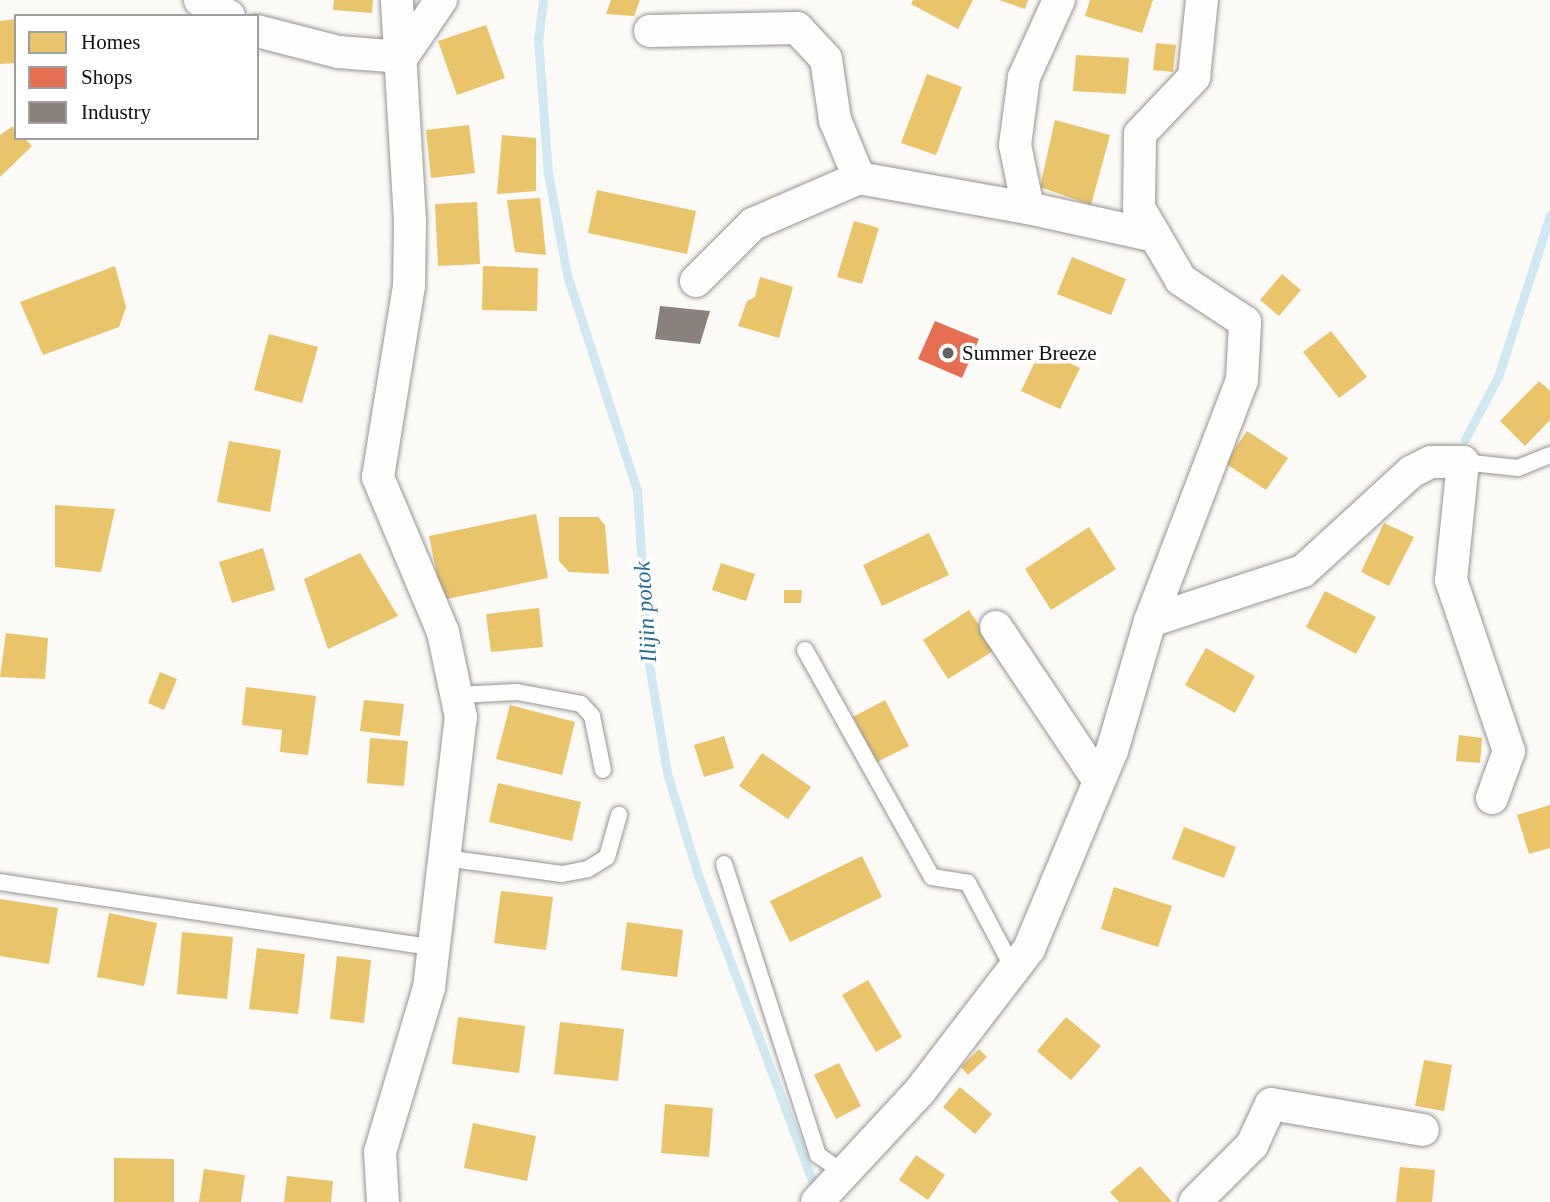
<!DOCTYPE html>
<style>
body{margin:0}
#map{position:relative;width:1550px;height:1202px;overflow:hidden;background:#fbfaf6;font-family:"Times New Roman",serif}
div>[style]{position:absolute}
.homes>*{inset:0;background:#e9c46a}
.shops>*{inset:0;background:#e76f51}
.industry>*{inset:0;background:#8a817c}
.stream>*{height:9px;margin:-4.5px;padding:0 4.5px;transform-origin:4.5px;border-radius:4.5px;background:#d0e8f1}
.roads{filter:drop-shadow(0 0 2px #969594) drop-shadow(0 0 2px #969594)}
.service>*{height:16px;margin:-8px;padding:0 8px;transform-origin:8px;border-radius:8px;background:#fefefe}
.minor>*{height:32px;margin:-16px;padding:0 16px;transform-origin:16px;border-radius:16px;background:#fefefe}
.dots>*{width:19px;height:19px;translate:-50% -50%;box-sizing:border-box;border:4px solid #fff;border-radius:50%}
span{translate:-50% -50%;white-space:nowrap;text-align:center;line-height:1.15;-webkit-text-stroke:7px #fff;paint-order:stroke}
.poi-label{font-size:21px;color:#101010}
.left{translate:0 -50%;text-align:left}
.water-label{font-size:23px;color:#286d93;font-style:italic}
.legend{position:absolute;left:14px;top:14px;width:245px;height:126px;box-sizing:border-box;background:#fff;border:2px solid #9f9f9f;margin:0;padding:9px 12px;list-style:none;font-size:21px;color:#101010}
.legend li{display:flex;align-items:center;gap:14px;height:35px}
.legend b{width:35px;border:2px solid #9f9f9f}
</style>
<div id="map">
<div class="homes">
<i style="clip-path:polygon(334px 0,373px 0,372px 13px,333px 10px)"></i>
<i style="clip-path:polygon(611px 0,640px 0,634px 16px,606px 14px)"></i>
<i style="clip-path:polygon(913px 0,973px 0,958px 29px,911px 4px)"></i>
<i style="clip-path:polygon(999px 0,1028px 0,1025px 9px)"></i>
<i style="clip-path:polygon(1090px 0,1153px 0,1142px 33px,1085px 16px)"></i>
<i style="clip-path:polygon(16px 19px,16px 63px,0 64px,0 21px)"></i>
<i style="clip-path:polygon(486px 25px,505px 78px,457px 95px,438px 41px)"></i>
<i style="clip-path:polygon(1156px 43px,1176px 45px,1173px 72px,1153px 70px)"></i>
<i style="clip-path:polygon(1076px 55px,1129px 58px,1126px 94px,1073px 91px)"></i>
<i style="clip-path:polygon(927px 74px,962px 87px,936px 155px,901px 143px)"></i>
<i style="clip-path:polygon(1055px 120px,1110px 135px,1091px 205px,1040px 187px)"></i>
<i style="clip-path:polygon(469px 125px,475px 173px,431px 178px,426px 130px)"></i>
<i style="clip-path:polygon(13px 126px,16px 138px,24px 138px,32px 146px,0 177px,0 135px)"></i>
<i style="clip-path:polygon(502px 135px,536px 138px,536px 191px,497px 194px)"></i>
<i style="clip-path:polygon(597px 190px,696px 211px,687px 254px,588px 233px)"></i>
<i style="clip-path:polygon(540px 198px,546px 255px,515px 252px,507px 200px)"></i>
<i style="clip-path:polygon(477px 202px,480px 264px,438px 266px,435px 204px)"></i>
<i style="clip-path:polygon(854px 221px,879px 228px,862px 284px,837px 277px)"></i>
<i style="clip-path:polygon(1072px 257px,1126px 279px,1111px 315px,1057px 294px)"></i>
<i style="clip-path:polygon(115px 266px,126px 307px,119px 327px,43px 355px,20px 302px)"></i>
<i style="clip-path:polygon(483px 266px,538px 268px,537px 311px,482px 310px)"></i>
<i style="clip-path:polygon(1282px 274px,1301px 290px,1279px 316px,1260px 300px)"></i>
<i style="clip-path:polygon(760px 277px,793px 287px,779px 338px,738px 326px,747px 301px,755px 297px)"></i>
<i style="clip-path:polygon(1331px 331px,1367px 377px,1339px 398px,1303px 352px)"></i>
<i style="clip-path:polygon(269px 334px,318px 347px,302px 403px,254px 390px)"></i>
<i style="clip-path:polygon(1041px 349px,1080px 368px,1060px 409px,1021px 391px)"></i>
<i style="clip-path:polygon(1539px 381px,1550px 391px,1550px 420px,1525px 446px,1500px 421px)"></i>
<i style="clip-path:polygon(1247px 431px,1288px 458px,1266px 490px,1225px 463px)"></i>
<i style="clip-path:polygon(229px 441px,281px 450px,270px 512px,217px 502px)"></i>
<i style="clip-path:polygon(55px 505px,115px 509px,101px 572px,55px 567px)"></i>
<i style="clip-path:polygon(536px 514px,548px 578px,442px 600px,429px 536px)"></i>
<i style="clip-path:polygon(559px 517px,598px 517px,605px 525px,609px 574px,569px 572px,559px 561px)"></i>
<i style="clip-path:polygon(1384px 523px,1414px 537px,1389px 586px,1361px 572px)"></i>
<i style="clip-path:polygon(1089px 527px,1116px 569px,1051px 610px,1025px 569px)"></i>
<i style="clip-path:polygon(929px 533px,949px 575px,882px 606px,863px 565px)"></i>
<i style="clip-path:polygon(263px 548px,275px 590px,232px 603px,219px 562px)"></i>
<i style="clip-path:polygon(360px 553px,398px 616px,328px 649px,304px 579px)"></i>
<i style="clip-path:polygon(721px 563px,755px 574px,746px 601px,712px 590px)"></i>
<i style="clip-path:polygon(784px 590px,802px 590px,801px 603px,784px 603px)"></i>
<i style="clip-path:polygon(1325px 591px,1376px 617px,1356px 654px,1306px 627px)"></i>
<i style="clip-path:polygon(539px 608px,543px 647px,491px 652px,486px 614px)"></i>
<i style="clip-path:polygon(969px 610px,995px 650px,948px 679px,923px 640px)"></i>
<i style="clip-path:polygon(6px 633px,48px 638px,45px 679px,0 677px)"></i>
<i style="clip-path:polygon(1206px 648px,1255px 676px,1235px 713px,1185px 685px)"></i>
<i style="clip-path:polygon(160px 672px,177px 679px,164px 710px,148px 703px)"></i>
<i style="clip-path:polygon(246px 687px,316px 696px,308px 755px,280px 752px,282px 730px,242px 725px)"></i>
<i style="clip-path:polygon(364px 700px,404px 704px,400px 736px,360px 731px)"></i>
<i style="clip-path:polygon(885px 700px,909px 746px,877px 762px,853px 717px)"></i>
<i style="clip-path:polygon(510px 705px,575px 722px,562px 775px,496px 759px)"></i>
<i style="clip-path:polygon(1459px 735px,1482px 738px,1480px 763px,1456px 761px)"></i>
<i style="clip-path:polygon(724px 736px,734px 768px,704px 777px,694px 745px)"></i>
<i style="clip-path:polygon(370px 738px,408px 741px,404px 786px,367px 783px)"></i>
<i style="clip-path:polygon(762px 753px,811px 787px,788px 819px,739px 786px)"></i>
<i style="clip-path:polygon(498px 783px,581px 802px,572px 841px,489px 822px)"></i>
<i style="clip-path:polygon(1550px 805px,1550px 848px,1529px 854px,1517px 815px)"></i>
<i style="clip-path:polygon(1184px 827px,1236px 847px,1224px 878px,1172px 859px)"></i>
<i style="clip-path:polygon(862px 856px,882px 897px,790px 942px,770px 901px)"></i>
<i style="clip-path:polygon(1114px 887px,1172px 906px,1158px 947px,1101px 929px)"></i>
<i style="clip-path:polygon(501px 891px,553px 897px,546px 950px,494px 943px)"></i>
<i style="clip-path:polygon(0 899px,58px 908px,49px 964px,0 956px)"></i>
<i style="clip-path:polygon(109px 913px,157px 923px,144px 986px,97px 977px)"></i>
<i style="clip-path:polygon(627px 922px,683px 930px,677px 977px,621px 970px)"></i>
<i style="clip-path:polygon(182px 932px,233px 937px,227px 999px,177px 994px)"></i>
<i style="clip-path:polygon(257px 948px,305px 954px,298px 1014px,249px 1009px)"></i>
<i style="clip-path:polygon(337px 956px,371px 960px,364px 1023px,330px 1019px)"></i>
<i style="clip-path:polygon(868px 980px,902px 1037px,876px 1052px,842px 995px)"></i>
<i style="clip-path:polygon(458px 1017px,525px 1026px,519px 1073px,452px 1064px)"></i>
<i style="clip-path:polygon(1066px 1017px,1101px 1046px,1071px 1080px,1037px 1051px)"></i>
<i style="clip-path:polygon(560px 1022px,624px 1029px,618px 1081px,554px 1074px)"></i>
<i style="clip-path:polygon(979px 1049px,987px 1057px,968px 1075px,961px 1067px)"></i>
<i style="clip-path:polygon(1424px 1060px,1452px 1065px,1444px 1111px,1415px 1106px)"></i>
<i style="clip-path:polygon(839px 1063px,861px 1106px,836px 1119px,814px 1075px)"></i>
<i style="clip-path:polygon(960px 1087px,992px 1114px,975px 1134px,943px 1107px)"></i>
<i style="clip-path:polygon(665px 1104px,713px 1108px,709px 1157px,661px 1153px)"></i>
<i style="clip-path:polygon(473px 1123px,536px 1136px,527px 1181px,464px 1168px)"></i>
<i style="clip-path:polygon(916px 1155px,945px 1175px,928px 1200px,899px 1180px)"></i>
<i style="clip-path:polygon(114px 1158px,174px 1159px,174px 1202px,114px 1202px)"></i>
<i style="clip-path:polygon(1140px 1166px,1172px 1202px,1119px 1202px,1110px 1192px)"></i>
<i style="clip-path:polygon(1400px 1167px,1435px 1170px,1432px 1202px,1396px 1202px)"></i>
<i style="clip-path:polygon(204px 1169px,245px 1175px,241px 1202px,199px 1202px)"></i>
<i style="clip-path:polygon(287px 1176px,333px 1181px,331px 1202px,284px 1202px)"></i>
</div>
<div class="shops">
<i style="clip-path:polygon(935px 321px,979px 339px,962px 378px,918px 359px)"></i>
</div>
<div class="industry">
<i style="clip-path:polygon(660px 306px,710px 311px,700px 344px,655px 339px)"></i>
</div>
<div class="stream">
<i style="left:543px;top:0;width:38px;rotate:97deg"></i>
<i style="left:538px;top:38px;width:135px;rotate:85.8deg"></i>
<i style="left:548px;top:173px;width:104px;rotate:79.4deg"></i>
<i style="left:567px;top:275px;width:226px;rotate:72deg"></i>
<i style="left:637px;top:490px;width:168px;rotate:86.3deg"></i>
<i style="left:648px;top:658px;width:117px;rotate:80.6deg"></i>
<i style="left:667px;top:773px;width:107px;rotate:73.1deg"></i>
<i style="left:698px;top:875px;width:326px;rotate:69.5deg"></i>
<i style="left:812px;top:1180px;width:13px;rotate:45deg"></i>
<i style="left:1465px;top:439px;width:70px;rotate:-62deg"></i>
<i style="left:1498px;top:377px;width:170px;rotate:-72.2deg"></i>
</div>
<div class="roads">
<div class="service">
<i style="left:1463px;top:462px;width:55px;rotate:6.2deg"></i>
<i style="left:1518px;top:468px;width:35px;rotate:-22deg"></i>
<i style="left:805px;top:650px;width:260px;rotate:60.8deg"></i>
<i style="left:932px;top:877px;width:36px;rotate:9deg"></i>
<i style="left:968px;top:883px;width:98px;rotate:62.1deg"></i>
<i style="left:457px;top:695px;width:60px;rotate:-2.9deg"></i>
<i style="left:517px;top:692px;width:65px;rotate:10.6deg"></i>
<i style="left:581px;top:704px;width:16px;rotate:47deg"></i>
<i style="left:592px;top:716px;width:55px;rotate:78.5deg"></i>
<i style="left:445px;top:858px;width:118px;rotate:7.8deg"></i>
<i style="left:562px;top:874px;width:26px;rotate:-11deg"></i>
<i style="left:588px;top:869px;width:22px;rotate:-32deg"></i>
<i style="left:607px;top:857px;width:44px;rotate:-74.1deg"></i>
<i style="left:724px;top:864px;width:306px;rotate:72.1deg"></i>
<i style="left:818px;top:1155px;width:28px;rotate:35deg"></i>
<i style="left:0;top:882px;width:439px;rotate:8.6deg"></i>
</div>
<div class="minor">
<i style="left:200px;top:0;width:33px;rotate:29deg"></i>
<i style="left:1059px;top:0;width:85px;rotate:114.4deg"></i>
<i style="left:1024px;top:77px;width:69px;rotate:97.5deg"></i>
<i style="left:1015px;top:145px;width:64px;rotate:78.3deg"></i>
<i style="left:1028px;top:208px;width:130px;rotate:12.4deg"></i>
<i style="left:257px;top:31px;width:85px;rotate:14.4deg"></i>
<i style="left:339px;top:52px;width:63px;rotate:4.5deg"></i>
<i style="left:650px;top:31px;width:147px;rotate:-1.2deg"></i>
<i style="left:797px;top:28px;width:42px;rotate:46.9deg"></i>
<i style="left:826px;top:59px;width:62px;rotate:81.6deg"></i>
<i style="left:835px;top:120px;width:63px;rotate:67.5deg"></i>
<i style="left:402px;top:57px;width:69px;rotate:-55.6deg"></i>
<i style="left:696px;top:281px;width:81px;rotate:-45deg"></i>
<i style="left:753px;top:224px;width:116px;rotate:-23.5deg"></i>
<i style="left:859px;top:178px;width:172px;rotate:10.1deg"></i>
<i style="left:1150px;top:621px;width:161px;rotate:-18.1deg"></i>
<i style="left:1303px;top:571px;width:147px;rotate:-42.5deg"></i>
<i style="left:1411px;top:472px;width:22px;rotate:-27deg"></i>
<i style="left:1431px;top:462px;width:32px"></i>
<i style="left:1463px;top:462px;width:119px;rotate:95.8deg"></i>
<i style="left:1451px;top:580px;width:181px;rotate:71.3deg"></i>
<i style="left:1509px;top:751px;width:50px;rotate:109.9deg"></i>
<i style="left:996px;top:627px;width:185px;rotate:56.2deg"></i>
<i style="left:383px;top:1202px;width:50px;rotate:-93.4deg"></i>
<i style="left:380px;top:1152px;width:171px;rotate:-73.4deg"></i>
<i style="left:429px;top:988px;width:273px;rotate:-83.3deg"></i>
<i style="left:461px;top:717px;width:87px;rotate:-102deg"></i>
<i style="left:443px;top:632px;width:168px;rotate:-112.8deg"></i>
<i style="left:378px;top:477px;width:193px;rotate:-80.8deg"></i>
<i style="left:409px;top:286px;width:65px;rotate:-89.1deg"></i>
<i style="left:410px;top:221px;width:221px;rotate:-93.4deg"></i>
<i style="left:817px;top:1202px;width:151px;rotate:-47.1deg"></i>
<i style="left:920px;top:1091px;width:179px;rotate:-52.5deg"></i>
<i style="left:1029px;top:949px;width:215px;rotate:-67.3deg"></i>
<i style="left:1112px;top:751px;width:135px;rotate:-73.7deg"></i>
<i style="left:1150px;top:621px;width:258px;rotate:-69.1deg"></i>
<i style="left:1242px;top:380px;width:58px;rotate:-87deg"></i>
<i style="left:1245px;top:322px;width:77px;rotate:-146.7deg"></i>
<i style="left:1181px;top:280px;width:83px;rotate:-120.3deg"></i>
<i style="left:1139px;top:208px;width:74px;rotate:-89.2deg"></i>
<i style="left:1140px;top:134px;width:79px;rotate:-46.5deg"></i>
<i style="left:1194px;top:77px;width:77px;rotate:-84.1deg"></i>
<i style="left:1195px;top:1202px;width:81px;rotate:-45deg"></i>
<i style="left:1252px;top:1145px;width:45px;rotate:-65.1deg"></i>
<i style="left:1271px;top:1104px;width:154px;rotate:9.7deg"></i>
</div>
</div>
<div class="dots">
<i style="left:948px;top:353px;background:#626260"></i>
</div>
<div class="poi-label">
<span class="left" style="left:962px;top:353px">Summer Breeze</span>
</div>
<div class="water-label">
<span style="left:646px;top:612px;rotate:-94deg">Ilijin potok</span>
</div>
<ul class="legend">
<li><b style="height:19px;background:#e9c46a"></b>Homes</li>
<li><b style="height:19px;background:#e76f51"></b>Shops</li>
<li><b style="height:19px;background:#8a817c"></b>Industry</li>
</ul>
</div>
